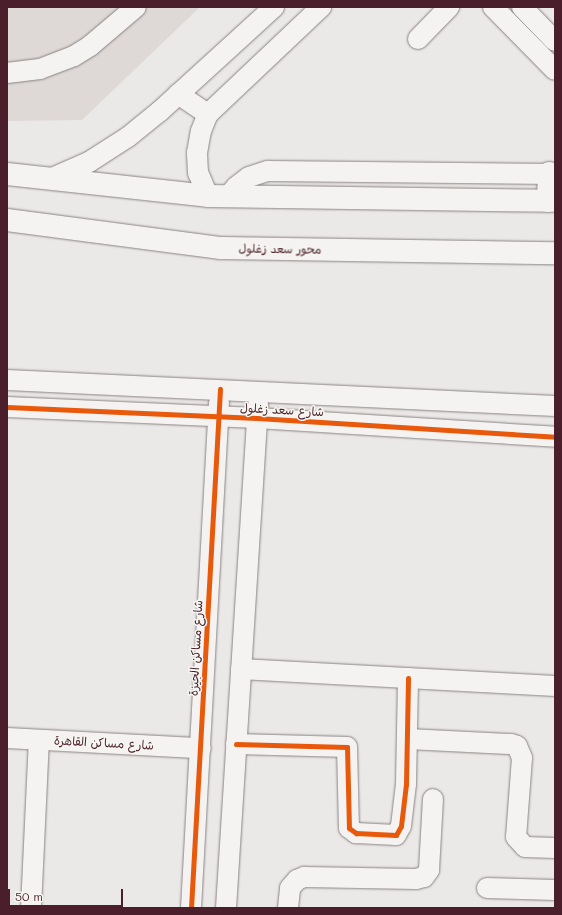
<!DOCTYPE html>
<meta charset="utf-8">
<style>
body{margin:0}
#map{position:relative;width:562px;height:915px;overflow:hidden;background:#ebe9e7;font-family:Mali,"Playpen Sans Arabic",sans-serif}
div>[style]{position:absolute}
.green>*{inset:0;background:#ded8d7}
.roads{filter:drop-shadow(0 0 1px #8b8283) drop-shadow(0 0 1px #8b8283)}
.minor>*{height:20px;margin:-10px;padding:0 10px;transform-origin:10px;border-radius:10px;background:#f4f3f1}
.major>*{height:22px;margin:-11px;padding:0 11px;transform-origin:11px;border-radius:11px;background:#f4f3f1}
.cycleway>*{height:5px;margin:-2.5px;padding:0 2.5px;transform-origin:2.5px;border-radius:2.5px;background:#e8590c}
span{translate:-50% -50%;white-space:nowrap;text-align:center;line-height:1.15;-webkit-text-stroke:3px #f6f6f2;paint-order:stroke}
.street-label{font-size:12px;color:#4a1f2b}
.frame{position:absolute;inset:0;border:8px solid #4a1f2b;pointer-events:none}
.scale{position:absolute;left:8px;top:889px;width:115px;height:18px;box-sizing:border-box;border:2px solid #4a1f2b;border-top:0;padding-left:5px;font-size:12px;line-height:14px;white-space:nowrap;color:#4a1f2b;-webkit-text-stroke:3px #f6f6f2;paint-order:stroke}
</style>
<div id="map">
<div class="green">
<i style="clip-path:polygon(7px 7px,200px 7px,82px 120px,7px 121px)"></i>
</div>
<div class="roads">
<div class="minor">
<i style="left:493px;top:7px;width:88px;rotate:45.5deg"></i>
<i style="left:522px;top:7px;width:47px;rotate:45.9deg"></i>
<i style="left:418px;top:39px;width:45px;rotate:-45.9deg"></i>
<i style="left:7px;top:73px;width:33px;rotate:-7deg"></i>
<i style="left:40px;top:69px;width:36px;rotate:-21deg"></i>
<i style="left:74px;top:56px;width:19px;rotate:-32deg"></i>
<i style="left:90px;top:46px;width:60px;rotate:-40.3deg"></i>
<i style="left:178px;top:94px;width:36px;rotate:34deg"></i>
<i style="left:50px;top:179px;width:43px;rotate:-23.6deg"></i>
<i style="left:89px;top:162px;width:46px;rotate:-32.7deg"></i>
<i style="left:128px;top:137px;width:40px;rotate:-39deg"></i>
<i style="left:159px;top:112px;width:156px;rotate:-42.4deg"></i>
<i style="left:208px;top:196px;width:25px;rotate:-113deg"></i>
<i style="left:198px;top:173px;width:20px;rotate:-93deg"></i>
<i style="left:197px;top:153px;width:22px;rotate:-80deg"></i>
<i style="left:201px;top:131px;width:18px;rotate:-68deg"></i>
<i style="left:208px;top:114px;width:156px;rotate:-43.4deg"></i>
<i style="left:228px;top:196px;width:12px;rotate:-48deg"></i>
<i style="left:236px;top:187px;width:16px;rotate:-38deg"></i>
<i style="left:249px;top:177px;width:20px;rotate:-18deg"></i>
<i style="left:268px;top:171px;width:287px;rotate:0.6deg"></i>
<i style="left:7px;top:380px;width:549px;rotate:2.72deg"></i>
<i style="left:7px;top:407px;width:250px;rotate:2.5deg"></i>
<i style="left:257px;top:418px;width:299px;rotate:3.6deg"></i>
<i style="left:241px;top:669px;width:314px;rotate:3.1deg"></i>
<i style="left:7px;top:738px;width:194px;rotate:3deg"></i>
<i style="left:408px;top:739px;width:103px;rotate:2.8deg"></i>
<i style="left:511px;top:744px;width:6px;rotate:18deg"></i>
<i style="left:517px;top:746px;width:13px;rotate:67deg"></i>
<i style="left:522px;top:758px;width:79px;rotate:94.3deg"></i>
<i style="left:516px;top:837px;width:13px;rotate:48deg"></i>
<i style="left:525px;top:847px;width:30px;rotate:2deg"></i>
<i style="left:236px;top:744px;width:111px;rotate:1.5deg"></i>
<i style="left:347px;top:747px;width:81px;rotate:88.6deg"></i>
<i style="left:349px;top:828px;width:9px;rotate:36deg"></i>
<i style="left:356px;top:833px;width:40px;rotate:2.9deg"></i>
<i style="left:396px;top:835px;width:10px;rotate:-61deg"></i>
<i style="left:401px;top:826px;width:42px;rotate:-83.2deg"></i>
<i style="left:406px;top:784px;width:106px;rotate:-88.9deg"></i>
<i style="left:487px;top:888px;width:68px;rotate:1.7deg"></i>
<i style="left:31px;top:908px;width:168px;rotate:-87.3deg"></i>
<i style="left:191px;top:908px;width:506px;rotate:-86.83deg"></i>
<i style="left:226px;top:908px;width:504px;rotate:-86.36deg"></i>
<i style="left:288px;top:908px;width:20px;rotate:-84deg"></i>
<i style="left:290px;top:888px;width:11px;rotate:-49deg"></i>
<i style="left:297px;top:880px;width:8px;rotate:-23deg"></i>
<i style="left:304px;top:877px;width:112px;rotate:1deg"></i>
<i style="left:416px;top:879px;width:8px;rotate:-14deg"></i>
<i style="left:424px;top:877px;width:9px;rotate:-54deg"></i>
<i style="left:429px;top:870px;width:71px;rotate:-86.8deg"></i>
</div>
<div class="major">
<i style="left:7px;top:174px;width:202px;rotate:6.2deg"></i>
<i style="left:208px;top:196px;width:347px;rotate:0.8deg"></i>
<i style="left:548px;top:201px;width:28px;rotate:-88deg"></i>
<i style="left:7px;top:220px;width:216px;rotate:7.5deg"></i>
<i style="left:221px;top:248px;width:334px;rotate:0.9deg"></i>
</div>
</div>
<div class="cycleway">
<i style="left:7px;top:407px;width:250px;rotate:2.5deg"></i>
<i style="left:257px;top:418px;width:299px;rotate:3.6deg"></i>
<i style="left:236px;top:744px;width:111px;rotate:1.5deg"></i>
<i style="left:347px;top:747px;width:81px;rotate:88.6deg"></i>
<i style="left:349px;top:828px;width:9px;rotate:36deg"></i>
<i style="left:356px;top:833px;width:40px;rotate:2.9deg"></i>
<i style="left:396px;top:835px;width:10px;rotate:-61deg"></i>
<i style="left:401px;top:826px;width:42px;rotate:-83.2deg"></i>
<i style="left:406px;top:784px;width:106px;rotate:-88.9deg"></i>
<i style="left:191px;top:908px;width:520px;rotate:-86.8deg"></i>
</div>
<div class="street-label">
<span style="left:280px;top:249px;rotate:1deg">محور سعد زغلول</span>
<span style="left:282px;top:410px;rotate:3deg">شارع سعد زغلول</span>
<span style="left:196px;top:648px;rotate:-87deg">شارع مساكن الجيزة</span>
<span style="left:104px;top:743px;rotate:3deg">شارع مساكن القاهرة</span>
</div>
<div class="frame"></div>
<div class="scale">50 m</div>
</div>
